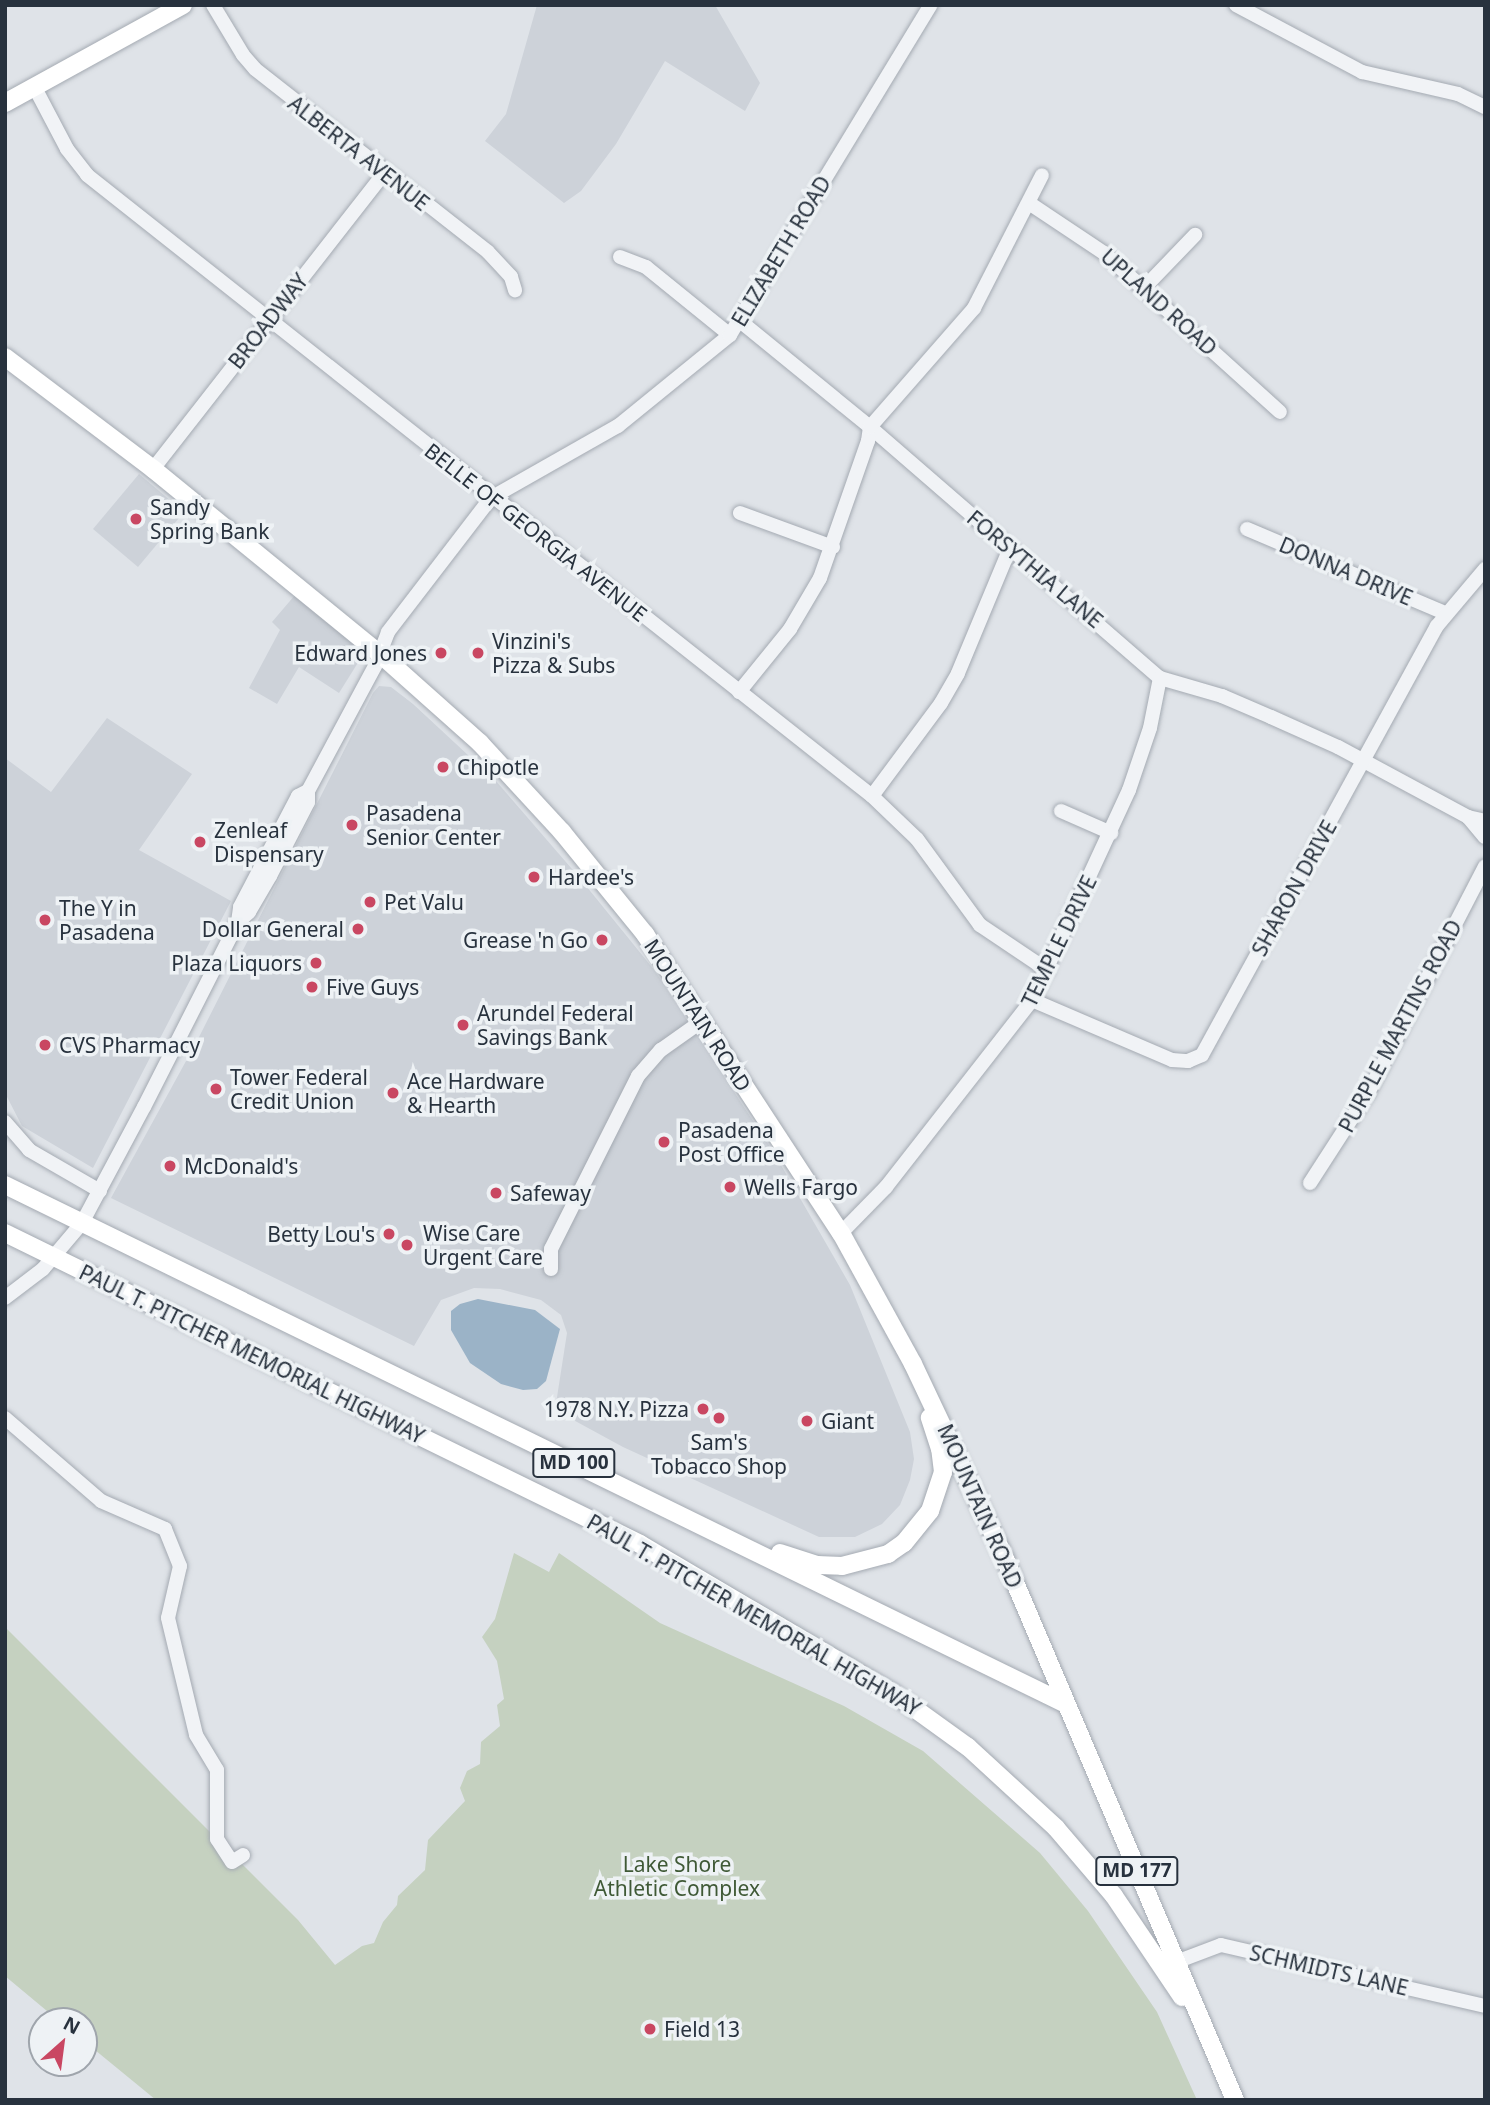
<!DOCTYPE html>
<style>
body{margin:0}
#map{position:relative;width:1490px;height:2105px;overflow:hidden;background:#dfe3e8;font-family:"Noto Sans",sans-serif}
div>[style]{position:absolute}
.built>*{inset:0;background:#cdd2d9}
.green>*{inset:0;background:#c5d1c0}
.water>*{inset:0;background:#9bb3c7}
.roads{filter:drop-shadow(0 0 2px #a4aab2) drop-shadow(0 0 2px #a4aab2)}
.minor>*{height:14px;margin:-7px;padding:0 7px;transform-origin:7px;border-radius:7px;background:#f1f3f6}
.major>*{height:18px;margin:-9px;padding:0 9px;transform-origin:9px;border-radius:9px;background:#fff}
.dots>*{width:19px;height:19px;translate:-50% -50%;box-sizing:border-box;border:4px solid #eef2f5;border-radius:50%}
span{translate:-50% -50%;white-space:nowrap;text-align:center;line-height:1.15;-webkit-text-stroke:7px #eef2f5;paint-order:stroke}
.shield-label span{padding:2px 5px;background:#eef2f5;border:2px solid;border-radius:5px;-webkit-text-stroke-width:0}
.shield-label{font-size:19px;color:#28323e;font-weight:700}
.street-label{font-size:21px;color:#28323e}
.poi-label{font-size:21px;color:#28323e}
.left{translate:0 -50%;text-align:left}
.right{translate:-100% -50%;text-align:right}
.park-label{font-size:21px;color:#3f5936}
.frame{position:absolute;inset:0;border:7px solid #28323e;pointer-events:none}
.north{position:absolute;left:28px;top:2007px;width:70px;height:70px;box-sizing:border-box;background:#eef2f5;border:2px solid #9fa5ac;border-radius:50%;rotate:28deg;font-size:19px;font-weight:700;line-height:28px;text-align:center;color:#28323e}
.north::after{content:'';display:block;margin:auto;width:24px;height:32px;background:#c94762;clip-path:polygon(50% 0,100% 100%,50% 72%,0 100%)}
</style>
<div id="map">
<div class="built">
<i style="clip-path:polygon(537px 5px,715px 5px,760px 83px,745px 111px,665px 61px,616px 144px,581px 191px,564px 203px,485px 141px,506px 114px)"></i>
<i style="clip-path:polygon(139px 474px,184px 512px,138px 567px,93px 529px)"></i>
<i style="clip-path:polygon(295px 595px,364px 653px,339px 693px,299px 667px,277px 704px,249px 688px,280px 630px,272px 622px)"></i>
<i style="clip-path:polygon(379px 686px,391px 687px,413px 704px,496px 781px,578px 876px,655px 971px,774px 1153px,850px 1285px,910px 1432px,914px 1459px,910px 1480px,900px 1505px,882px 1524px,855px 1537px,819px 1537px,623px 1447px,555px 1410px,567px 1333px,561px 1315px,541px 1300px,500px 1289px,474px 1288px,441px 1300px,414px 1346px,111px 1198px,197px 1041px,373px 693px)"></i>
<i style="clip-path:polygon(107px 718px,192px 774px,139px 850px,231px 901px,93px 1168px,22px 1126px,5px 1093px,5px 758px,51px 792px)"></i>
</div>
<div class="green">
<i style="clip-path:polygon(514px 1553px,549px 1572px,559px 1553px,660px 1623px,844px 1706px,923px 1751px,1040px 1853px,1088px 1911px,1157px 2012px,1197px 2100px,156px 2100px,84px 2041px,84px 2021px,59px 2021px,5px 1976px,5px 1627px,298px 1920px,335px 1965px,362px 1946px,374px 1943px,383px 1922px,397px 1905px,398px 1896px,425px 1870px,428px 1840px,465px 1801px,460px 1788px,467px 1771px,480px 1764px,481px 1742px,500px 1726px,497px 1705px,504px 1699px,497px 1661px,482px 1637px,495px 1619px)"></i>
</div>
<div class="water">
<i style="clip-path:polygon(478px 1299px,535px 1310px,560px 1329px,546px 1381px,537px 1389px,523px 1390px,501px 1384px,470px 1363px,451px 1330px,451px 1311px,460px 1304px)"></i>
</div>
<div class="roads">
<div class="minor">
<i style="left:213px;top:5px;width:58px;rotate:59deg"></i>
<i style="left:243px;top:55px;width:18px;rotate:49deg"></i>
<i style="left:255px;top:69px;width:296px;rotate:38.1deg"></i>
<i style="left:488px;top:252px;width:34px;rotate:47deg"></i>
<i style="left:511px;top:277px;width:14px;rotate:73deg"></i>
<i style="left:1236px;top:5px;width:143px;rotate:28deg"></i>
<i style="left:1362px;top:72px;width:98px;rotate:12.9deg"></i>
<i style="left:1458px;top:94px;width:30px;rotate:26deg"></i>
<i style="left:35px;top:88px;width:69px;rotate:62.3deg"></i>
<i style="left:67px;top:149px;width:33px;rotate:52deg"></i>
<i style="left:87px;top:175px;width:1001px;rotate:38.35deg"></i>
<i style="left:872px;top:796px;width:62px;rotate:43.7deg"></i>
<i style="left:917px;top:839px;width:107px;rotate:53.8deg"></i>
<i style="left:980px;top:925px;width:81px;rotate:33.9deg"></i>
<i style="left:1029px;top:203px;width:90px;rotate:33.7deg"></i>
<i style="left:1104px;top:253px;width:237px;rotate:42.1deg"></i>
<i style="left:620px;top:257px;width:28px;rotate:21deg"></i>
<i style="left:646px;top:267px;width:108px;rotate:39deg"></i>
<i style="left:1144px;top:288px;width:74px;rotate:-46.1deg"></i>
<i style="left:740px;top:321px;width:168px;rotate:39.2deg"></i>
<i style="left:870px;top:427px;width:384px;rotate:40.9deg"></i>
<i style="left:1160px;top:678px;width:65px;rotate:16.2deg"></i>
<i style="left:1222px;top:696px;width:53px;rotate:23.2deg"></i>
<i style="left:1271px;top:717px;width:73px;rotate:24.1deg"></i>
<i style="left:1338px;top:747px;width:148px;rotate:28.3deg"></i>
<i style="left:1468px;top:817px;width:17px;rotate:13deg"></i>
<i style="left:153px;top:469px;width:375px;rotate:-52deg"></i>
<i style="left:740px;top:513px;width:99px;rotate:20.1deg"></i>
<i style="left:1247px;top:529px;width:215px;rotate:23deg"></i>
<i style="left:739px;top:692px;width:81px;rotate:-51deg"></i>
<i style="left:790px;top:629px;width:59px;rotate:-59.5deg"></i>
<i style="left:820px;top:578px;width:145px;rotate:-70.7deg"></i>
<i style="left:868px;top:441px;width:14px;rotate:-82deg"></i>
<i style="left:870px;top:427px;width:158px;rotate:-48.8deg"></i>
<i style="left:974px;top:308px;width:149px;rotate:-62.9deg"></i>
<i style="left:872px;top:796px;width:116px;rotate:-53.4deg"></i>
<i style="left:941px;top:703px;width:34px;rotate:-60deg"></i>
<i style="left:958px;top:673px;width:135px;rotate:-67.4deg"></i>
<i style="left:1061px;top:811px;width:55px;rotate:23.7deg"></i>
<i style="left:1468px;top:817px;width:26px;rotate:50deg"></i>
<i style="left:238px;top:922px;width:15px;rotate:-42deg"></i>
<i style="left:249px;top:912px;width:42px;rotate:-59.7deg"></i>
<i style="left:270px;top:876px;width:83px;rotate:-62.8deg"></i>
<i style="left:308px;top:802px;width:11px;rotate:-90deg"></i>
<i style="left:308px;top:791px;width:142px;rotate:-61.8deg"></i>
<i style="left:375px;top:666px;width:36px;rotate:-69deg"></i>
<i style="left:388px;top:632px;width:169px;rotate:-52.5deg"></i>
<i style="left:491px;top:498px;width:146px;rotate:-29.6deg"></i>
<i style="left:618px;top:426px;width:144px;rotate:-39.1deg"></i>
<i style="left:730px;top:335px;width:386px;rotate:-58.7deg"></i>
<i style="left:1032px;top:1000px;width:152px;rotate:23.2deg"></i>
<i style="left:1172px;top:1060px;width:16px;rotate:4deg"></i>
<i style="left:1188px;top:1061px;width:15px;rotate:-23deg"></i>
<i style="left:1202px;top:1055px;width:489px;rotate:-61.3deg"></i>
<i style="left:1437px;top:626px;width:75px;rotate:-49.9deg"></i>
<i style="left:5px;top:1122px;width:37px;rotate:49deg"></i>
<i style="left:29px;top:1150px;width:82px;rotate:30deg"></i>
<i style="left:1310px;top:1183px;width:107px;rotate:-57.2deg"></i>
<i style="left:1368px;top:1093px;width:255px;rotate:-62.7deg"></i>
<i style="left:841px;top:1233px;width:64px;rotate:-45.6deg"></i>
<i style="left:886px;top:1187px;width:237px;rotate:-52deg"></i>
<i style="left:1032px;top:1000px;width:231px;rotate:-65.2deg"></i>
<i style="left:1129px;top:790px;width:65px;rotate:-71.3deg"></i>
<i style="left:1150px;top:728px;width:51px;rotate:-78.7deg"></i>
<i style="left:551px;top:1269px;width:20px;rotate:-90deg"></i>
<i style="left:551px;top:1249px;width:194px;rotate:-63.3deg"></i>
<i style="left:638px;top:1076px;width:35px;rotate:-49deg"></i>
<i style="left:661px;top:1050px;width:50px;rotate:-35.3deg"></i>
<i style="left:5px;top:1298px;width:48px;rotate:-37.3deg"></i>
<i style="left:43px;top:1269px;width:60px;rotate:-49.7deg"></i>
<i style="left:82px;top:1223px;width:132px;rotate:-61.9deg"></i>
<i style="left:144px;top:1107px;width:208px;rotate:-63.1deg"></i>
<i style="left:238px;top:922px;width:15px;rotate:-82deg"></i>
<i style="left:240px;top:907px;width:125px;rotate:-62.4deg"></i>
<i style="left:298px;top:796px;width:11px;rotate:-27deg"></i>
<i style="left:5px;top:1418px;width:127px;rotate:40.8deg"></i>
<i style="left:101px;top:1501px;width:70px;rotate:23.6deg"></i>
<i style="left:165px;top:1529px;width:40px;rotate:68deg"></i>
<i style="left:180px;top:1566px;width:53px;rotate:103deg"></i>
<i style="left:168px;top:1618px;width:120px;rotate:76.5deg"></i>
<i style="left:196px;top:1735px;width:41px;rotate:59deg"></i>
<i style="left:217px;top:1770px;width:69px;rotate:90deg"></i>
<i style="left:217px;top:1839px;width:27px;rotate:57deg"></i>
<i style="left:232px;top:1862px;width:13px;rotate:-32deg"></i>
<i style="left:1176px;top:1962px;width:48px;rotate:-20.7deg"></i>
<i style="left:1221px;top:1945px;width:271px;rotate:13deg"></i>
</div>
<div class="major">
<i style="left:5px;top:103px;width:203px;rotate:-28.8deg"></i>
<i style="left:5px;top:357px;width:186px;rotate:37.1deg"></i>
<i style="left:153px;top:469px;width:291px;rotate:39.2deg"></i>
<i style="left:379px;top:653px;width:135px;rotate:41.7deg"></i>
<i style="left:480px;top:743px;width:121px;rotate:47.3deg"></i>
<i style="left:562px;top:832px;width:132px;rotate:50.9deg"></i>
<i style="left:645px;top:934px;width:358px;rotate:56.8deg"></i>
<i style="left:841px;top:1233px;width:149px;rotate:61.2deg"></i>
<i style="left:913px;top:1364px;width:216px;rotate:64.7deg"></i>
<i style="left:1005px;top:1559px;width:588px;rotate:66.97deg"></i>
<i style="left:5px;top:1185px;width:1181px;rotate:26.07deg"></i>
<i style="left:5px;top:1233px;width:707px;rotate:26.09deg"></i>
<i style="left:640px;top:1544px;width:294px;rotate:30.5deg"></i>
<i style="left:893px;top:1693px;width:92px;rotate:35.8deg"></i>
<i style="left:968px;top:1747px;width:120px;rotate:42.6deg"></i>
<i style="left:1056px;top:1828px;width:89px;rotate:49.5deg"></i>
<i style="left:1114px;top:1896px;width:122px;rotate:56deg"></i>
<i style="left:780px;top:1553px;width:39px;rotate:18deg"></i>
<i style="left:817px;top:1565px;width:25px;rotate:2deg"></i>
<i style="left:842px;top:1566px;width:48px;rotate:-14.6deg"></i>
<i style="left:888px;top:1554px;width:19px;rotate:-35deg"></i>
<i style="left:904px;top:1543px;width:41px;rotate:-50.9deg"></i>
<i style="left:930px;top:1511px;width:41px;rotate:-71.6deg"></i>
<i style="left:943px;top:1472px;width:23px;rotate:-97deg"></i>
<i style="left:940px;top:1449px;width:33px;rotate:-108deg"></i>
</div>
</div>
<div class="dots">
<i style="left:136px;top:519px;background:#c94762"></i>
<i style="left:441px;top:653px;background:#c94762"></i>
<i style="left:478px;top:653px;background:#c94762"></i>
<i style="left:443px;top:767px;background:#c94762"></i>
<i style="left:352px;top:825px;background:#c94762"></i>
<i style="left:200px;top:842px;background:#c94762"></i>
<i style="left:534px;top:877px;background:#c94762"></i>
<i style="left:370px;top:902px;background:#c94762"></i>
<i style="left:45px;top:920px;background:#c94762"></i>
<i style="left:358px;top:929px;background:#c94762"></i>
<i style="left:602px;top:940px;background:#c94762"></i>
<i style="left:316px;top:963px;background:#c94762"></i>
<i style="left:312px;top:987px;background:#c94762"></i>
<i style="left:463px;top:1025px;background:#c94762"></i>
<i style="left:45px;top:1045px;background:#c94762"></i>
<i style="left:216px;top:1089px;background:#c94762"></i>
<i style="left:393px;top:1093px;background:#c94762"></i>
<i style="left:664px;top:1142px;background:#c94762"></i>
<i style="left:170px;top:1166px;background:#c94762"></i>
<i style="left:730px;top:1187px;background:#c94762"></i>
<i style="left:496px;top:1193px;background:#c94762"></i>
<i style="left:389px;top:1234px;background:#c94762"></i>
<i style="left:407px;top:1245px;background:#c94762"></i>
<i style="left:703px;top:1409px;background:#c94762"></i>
<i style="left:719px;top:1418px;background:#c94762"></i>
<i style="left:807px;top:1421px;background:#c94762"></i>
<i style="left:650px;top:2029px;background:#c94762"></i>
</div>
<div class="shield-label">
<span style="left:574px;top:1463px">MD 100</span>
<span style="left:1137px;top:1871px">MD 177</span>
</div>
<div class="street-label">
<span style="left:359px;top:153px;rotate:38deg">ALBERTA AVENUE</span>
<span style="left:781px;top:251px;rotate:-59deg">ELIZABETH ROAD</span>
<span style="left:1159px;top:302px;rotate:42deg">UPLAND ROAD</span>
<span style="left:268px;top:321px;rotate:-52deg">BROADWAY</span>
<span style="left:536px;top:532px;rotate:38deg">BELLE OF GEORGIA AVENUE</span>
<span style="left:1035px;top:569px;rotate:40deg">FORSYTHIA LANE</span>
<span style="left:1346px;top:571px;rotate:23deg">DONNA DRIVE</span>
<span style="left:1294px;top:888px;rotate:-61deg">SHARON DRIVE</span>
<span style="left:1059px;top:941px;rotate:-64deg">TEMPLE DRIVE</span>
<span style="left:698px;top:1015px;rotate:57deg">MOUNTAIN ROAD</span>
<span style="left:1400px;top:1026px;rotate:-62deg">PURPLE MARTINS ROAD</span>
<span style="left:252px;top:1354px;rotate:26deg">PAUL T. PITCHER MEMORIAL HIGHWAY</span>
<span style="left:980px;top:1506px;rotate:66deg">MOUNTAIN ROAD</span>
<span style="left:754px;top:1615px;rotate:30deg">PAUL T. PITCHER MEMORIAL HIGHWAY</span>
<span style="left:1329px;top:1970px;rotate:13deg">SCHMIDTS LANE</span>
</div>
<div class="poi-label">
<span class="left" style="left:150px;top:519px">Sandy<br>Spring Bank</span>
<span class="left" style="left:492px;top:653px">Vinzini's<br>Pizza &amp; Subs</span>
<span class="right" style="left:427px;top:653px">Edward Jones</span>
<span class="left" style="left:457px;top:767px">Chipotle</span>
<span class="left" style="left:366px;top:825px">Pasadena<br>Senior Center</span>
<span class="left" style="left:214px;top:842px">Zenleaf<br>Dispensary</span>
<span class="left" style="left:548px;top:877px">Hardee's</span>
<span class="left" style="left:384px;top:902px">Pet Valu</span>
<span class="left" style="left:59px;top:920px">The Y in<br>Pasadena</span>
<span class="right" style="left:344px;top:929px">Dollar General</span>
<span class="right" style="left:588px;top:940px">Grease 'n Go</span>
<span class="right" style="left:302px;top:963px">Plaza Liquors</span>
<span class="left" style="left:326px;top:987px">Five Guys</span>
<span class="left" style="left:477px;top:1025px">Arundel Federal<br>Savings Bank</span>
<span class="left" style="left:59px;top:1045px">CVS Pharmacy</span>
<span class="left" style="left:230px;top:1089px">Tower Federal<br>Credit Union</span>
<span class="left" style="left:407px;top:1093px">Ace Hardware<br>&amp; Hearth</span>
<span class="left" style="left:678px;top:1142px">Pasadena<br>Post Office</span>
<span class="left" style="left:184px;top:1166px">McDonald's</span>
<span class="left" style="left:744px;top:1187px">Wells Fargo</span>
<span class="left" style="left:510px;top:1193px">Safeway</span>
<span class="left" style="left:423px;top:1245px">Wise Care<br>Urgent Care</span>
<span class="right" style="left:375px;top:1234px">Betty Lou's</span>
<span class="right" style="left:689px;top:1409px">1978 N.Y. Pizza</span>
<span class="left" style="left:821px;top:1421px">Giant</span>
<span style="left:719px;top:1454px">Sam's<br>Tobacco Shop</span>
<span class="left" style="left:664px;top:2029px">Field 13</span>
</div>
<div class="park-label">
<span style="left:677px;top:1876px">Lake Shore<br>Athletic Complex</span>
</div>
<div class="frame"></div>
<div class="north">N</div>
</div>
